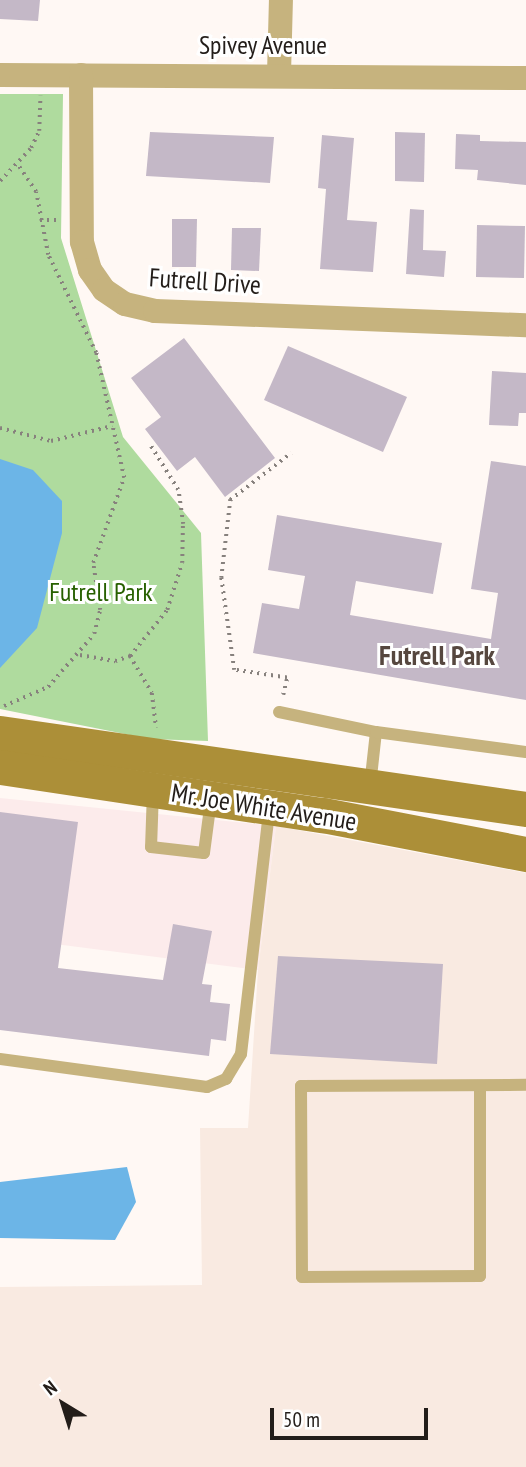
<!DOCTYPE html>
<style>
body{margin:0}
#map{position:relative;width:526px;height:1467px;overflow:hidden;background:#fff8f4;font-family:"PT Sans Narrow",sans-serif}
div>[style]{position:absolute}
.commercial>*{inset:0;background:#fcebeb}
.built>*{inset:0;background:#f9eae1}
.green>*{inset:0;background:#afdb9e}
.water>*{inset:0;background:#6cb5e7}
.building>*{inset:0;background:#c4b8c7}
.path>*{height:3.5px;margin-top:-1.75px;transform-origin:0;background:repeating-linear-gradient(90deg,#87817d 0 2px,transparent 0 7px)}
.service>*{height:12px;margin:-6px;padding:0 6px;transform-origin:6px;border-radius:6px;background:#c6b37e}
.minor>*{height:24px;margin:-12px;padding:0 12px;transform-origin:12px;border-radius:12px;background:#c6b37e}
.secondary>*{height:35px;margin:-17.5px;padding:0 17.5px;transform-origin:17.5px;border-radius:17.5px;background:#ac8f38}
span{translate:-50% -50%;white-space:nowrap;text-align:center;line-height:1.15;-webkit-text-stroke:6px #fff;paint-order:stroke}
.street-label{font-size:26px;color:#231d19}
.park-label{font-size:26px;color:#276000}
.neighbourhood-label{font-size:28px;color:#56473f;font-weight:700}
.north{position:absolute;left:28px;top:1369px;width:70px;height:70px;-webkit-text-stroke:5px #fff;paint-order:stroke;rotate:322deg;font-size:19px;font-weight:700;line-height:28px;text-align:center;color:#231d19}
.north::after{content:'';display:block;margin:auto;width:24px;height:32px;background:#231d19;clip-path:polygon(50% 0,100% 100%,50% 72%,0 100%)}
.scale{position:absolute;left:270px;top:1408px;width:158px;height:32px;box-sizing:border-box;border:4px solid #231d19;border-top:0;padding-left:9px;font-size:21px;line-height:24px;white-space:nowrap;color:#231d19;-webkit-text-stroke:5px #fff;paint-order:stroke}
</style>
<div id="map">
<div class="commercial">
<i style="clip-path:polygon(0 798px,276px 826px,258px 970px,0 937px)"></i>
</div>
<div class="built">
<i style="clip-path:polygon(276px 826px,526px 873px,526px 1467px,0 1467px,0 1287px,202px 1285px,200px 1128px,248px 1128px,258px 970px)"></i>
</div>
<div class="green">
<i style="clip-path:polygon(0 94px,63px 94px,61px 238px,123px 437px,201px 533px,208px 741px,150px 739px,0 709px)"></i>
</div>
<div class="water">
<i style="clip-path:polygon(0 459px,33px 470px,62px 501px,62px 533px,37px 628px,0 668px)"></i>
<i style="clip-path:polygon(127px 1167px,136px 1202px,115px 1240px,0 1238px,0 1182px)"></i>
</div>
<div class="building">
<i style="clip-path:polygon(0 0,40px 0,38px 21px,0 19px)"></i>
<i style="clip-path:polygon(150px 132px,274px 137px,270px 183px,146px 176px)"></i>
<i style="clip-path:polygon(395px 132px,425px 133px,424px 182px,395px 181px)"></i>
<i style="clip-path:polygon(456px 134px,480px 135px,480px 141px,526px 142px,526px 185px,477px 180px,478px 170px,455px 169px)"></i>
<i style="clip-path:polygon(322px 135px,354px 138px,347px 220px,377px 222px,373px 272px,320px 269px,326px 189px,318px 188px)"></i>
<i style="clip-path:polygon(410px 209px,424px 210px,423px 250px,446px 251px,444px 277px,406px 274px)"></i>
<i style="clip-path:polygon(172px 219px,197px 219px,196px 267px,172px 267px)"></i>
<i style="clip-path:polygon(477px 225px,525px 226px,524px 278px,476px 277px)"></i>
<i style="clip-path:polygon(232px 228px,261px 228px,259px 271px,231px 270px)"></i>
<i style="clip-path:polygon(184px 338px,275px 458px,225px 497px,195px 457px,177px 471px,145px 429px,161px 417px,131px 378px)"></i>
<i style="clip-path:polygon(288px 346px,407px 397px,383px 452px,264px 400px)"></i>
<i style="clip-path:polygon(492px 371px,526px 373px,526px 413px,519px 413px,518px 426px,489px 425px)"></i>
<i style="clip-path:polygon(491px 461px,526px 466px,526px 700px,253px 653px,262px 603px,299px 609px,305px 576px,268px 570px,277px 515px,442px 543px,433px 594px,356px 581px,350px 615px,491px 639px,498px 593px,471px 589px)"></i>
<i style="clip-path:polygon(0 812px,78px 822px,58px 968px,163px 980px,173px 924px,212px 931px,202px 984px,212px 985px,210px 1002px,230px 1004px,226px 1041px,211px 1039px,209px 1056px,0 1030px)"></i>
<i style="clip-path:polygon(278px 956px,443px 964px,437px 1064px,270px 1054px)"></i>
</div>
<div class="path">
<i style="left:0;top:181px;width:45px;rotate:-46.8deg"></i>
<i style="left:31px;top:148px;width:19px;rotate:-65deg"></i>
<i style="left:39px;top:131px;width:35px;rotate:-88deg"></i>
<i style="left:40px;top:220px;width:19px"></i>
<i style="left:0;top:428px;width:53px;rotate:14.3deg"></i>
<i style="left:51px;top:441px;width:63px;rotate:-13.8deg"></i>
<i style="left:80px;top:655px;width:36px;rotate:10deg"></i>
<i style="left:115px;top:661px;width:16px;rotate:-18deg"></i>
<i style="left:130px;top:656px;width:59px;rotate:-51.2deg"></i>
<i style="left:167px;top:610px;width:49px;rotate:-72.3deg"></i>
<i style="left:182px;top:563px;width:39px;rotate:-89deg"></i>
<i style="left:183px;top:524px;width:34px;rotate:-98deg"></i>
<i style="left:178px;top:490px;width:53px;rotate:-121.9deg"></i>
<i style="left:130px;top:656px;width:43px;rotate:59.3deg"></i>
<i style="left:152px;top:693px;width:35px;rotate:83deg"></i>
<i style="left:283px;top:695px;width:17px;rotate:-77deg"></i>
<i style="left:287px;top:678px;width:54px;rotate:-171.4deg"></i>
<i style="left:234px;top:670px;width:93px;rotate:-98deg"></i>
<i style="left:221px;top:578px;width:79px;rotate:-83.4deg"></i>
<i style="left:230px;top:500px;width:77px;rotate:-37.6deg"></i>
<i style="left:4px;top:706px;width:48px;rotate:-23.4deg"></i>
<i style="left:48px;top:687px;width:70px;rotate:-49deg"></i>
<i style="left:94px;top:634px;width:25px;rotate:-76deg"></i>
<i style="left:100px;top:610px;width:48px;rotate:-98.5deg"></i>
<i style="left:93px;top:563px;width:90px;rotate:-70deg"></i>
<i style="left:124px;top:478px;width:128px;rotate:-102.6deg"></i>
<i style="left:96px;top:353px;width:109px;rotate:-116.1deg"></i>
<i style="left:48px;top:255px;width:64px;rotate:-100.8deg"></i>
<i style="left:36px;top:192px;width:32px;rotate:-124deg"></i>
</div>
<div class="service">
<i style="left:279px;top:712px;width:99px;rotate:11.7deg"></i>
<i style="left:370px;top:786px;width:54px;rotate:-83.7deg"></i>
<i style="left:376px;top:732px;width:151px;rotate:7.6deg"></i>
<i style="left:153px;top:791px;width:56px;rotate:92deg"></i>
<i style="left:151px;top:847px;width:53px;rotate:6.5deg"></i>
<i style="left:204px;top:853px;width:53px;rotate:-82.5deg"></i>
<i style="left:0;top:1059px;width:209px;rotate:7.7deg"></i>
<i style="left:207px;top:1087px;width:21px;rotate:-23deg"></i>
<i style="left:226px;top:1079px;width:29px;rotate:-59deg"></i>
<i style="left:241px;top:1054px;width:245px;rotate:-83.4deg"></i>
<i style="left:480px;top:1087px;width:189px;rotate:90deg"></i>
<i style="left:480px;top:1276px;width:178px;rotate:179.7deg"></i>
<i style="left:302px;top:1277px;width:191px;rotate:-90.3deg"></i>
<i style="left:301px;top:1086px;width:225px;rotate:-0.3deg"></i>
</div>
<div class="minor">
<i style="left:279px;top:74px;width:74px;rotate:-88.5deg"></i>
<i style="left:0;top:75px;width:526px;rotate:0.33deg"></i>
<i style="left:81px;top:75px;width:167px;rotate:89.7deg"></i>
<i style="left:82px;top:242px;width:29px;rotate:74deg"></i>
<i style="left:90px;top:270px;width:24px;rotate:55deg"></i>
<i style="left:104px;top:290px;width:25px;rotate:34deg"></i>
<i style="left:125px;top:304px;width:31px;rotate:13deg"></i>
<i style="left:155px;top:311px;width:371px;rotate:2.2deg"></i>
</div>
<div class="secondary">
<i style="left:0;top:733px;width:531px;rotate:8.22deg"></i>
<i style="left:0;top:767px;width:327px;rotate:8.5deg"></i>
<i style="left:323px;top:815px;width:207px;rotate:10.9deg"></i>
</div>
<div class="street-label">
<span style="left:263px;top:45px">Spivey Avenue</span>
<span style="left:205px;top:281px;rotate:4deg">Futrell Drive</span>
<span style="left:264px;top:807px;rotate:9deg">Mr. Joe White Avenue</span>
</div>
<div class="park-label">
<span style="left:101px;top:592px">Futrell Park</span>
</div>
<div class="neighbourhood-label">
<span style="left:437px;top:655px">Futrell Park</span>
</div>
<div class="north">N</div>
<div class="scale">50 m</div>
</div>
